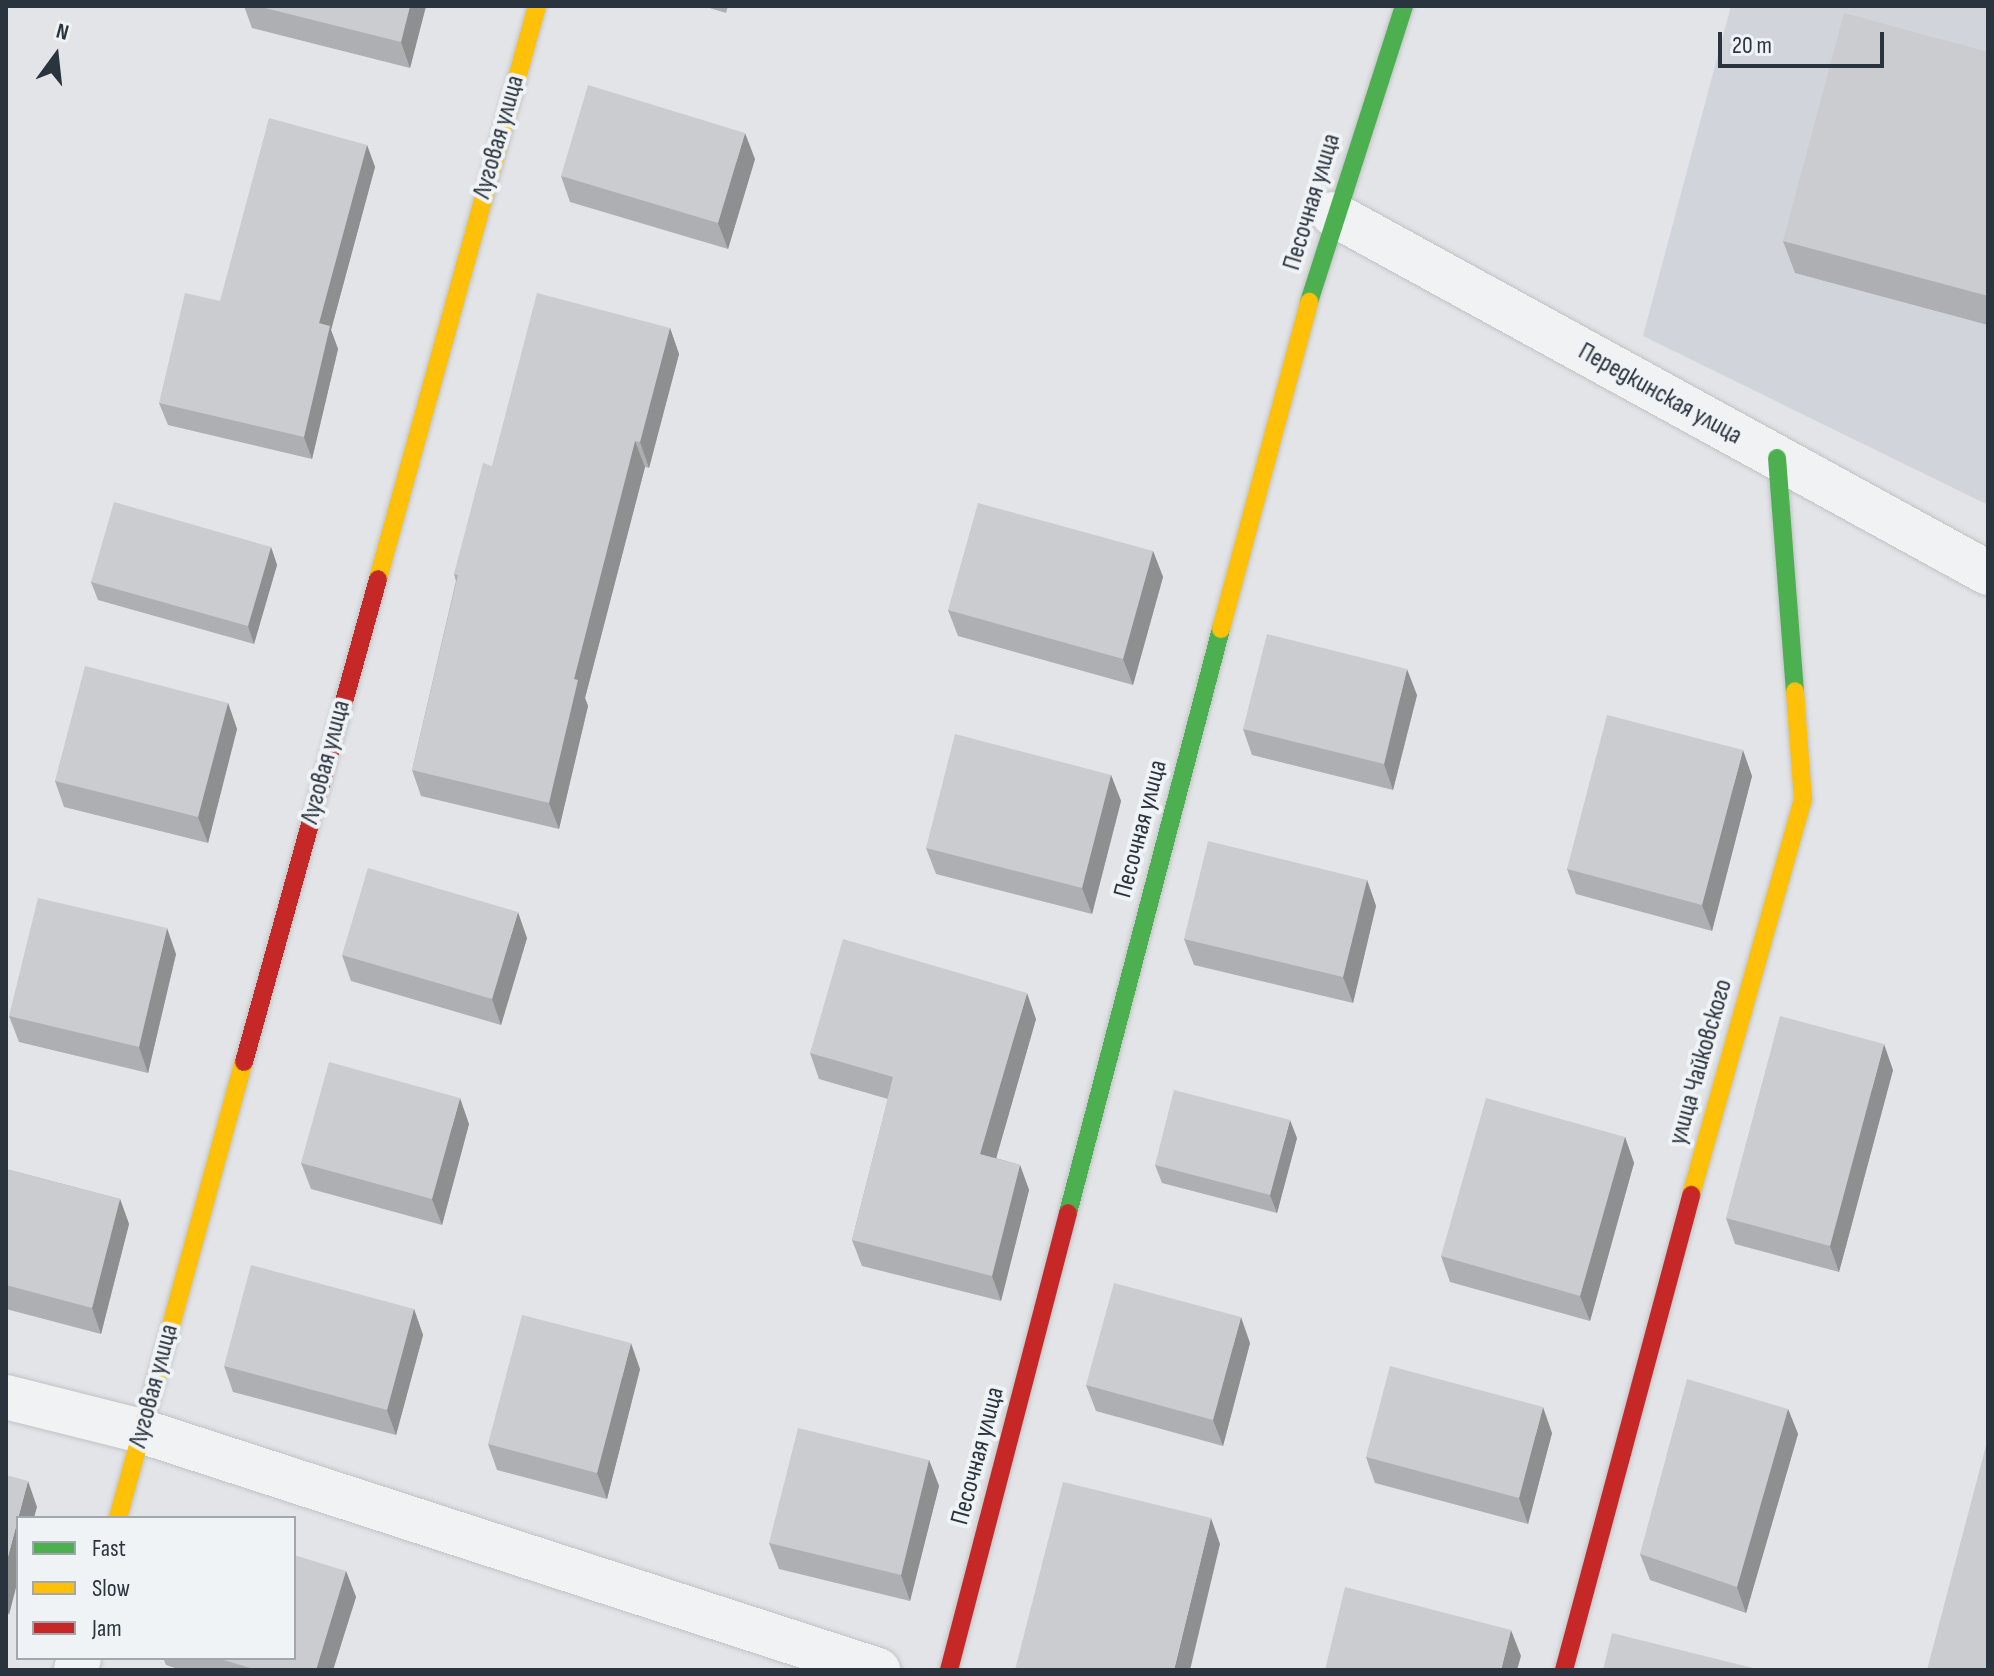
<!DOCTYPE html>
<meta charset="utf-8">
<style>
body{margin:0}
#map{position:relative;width:1994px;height:1676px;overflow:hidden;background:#e2e4e7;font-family:"Sofia Sans Condensed",sans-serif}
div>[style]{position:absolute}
.built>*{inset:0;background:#d1d4da}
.roads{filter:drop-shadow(0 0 2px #c0c2c5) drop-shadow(0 0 2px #c0c2c5)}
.street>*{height:44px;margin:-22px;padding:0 22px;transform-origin:22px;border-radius:22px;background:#f1f2f4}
.fast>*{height:18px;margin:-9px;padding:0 9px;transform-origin:9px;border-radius:9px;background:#4caf50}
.slow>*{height:18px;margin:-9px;padding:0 9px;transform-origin:9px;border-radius:9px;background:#ffc107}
.jam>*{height:18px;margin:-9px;padding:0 9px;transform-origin:9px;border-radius:9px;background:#c62828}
.wall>*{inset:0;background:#aeafb2}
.shaded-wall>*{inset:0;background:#8d8f91}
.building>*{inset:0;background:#cacccf}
span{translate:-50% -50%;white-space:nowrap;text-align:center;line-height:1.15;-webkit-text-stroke:8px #f0f3f6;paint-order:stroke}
.street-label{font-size:26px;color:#2a343f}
.frame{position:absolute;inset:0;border:8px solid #2a343f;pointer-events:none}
.legend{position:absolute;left:16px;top:1516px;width:280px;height:144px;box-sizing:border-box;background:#f0f3f6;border:2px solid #a1a7ad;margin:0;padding:10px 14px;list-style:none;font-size:24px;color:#2a343f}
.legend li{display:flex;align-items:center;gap:16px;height:40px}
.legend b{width:40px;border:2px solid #a1a7ad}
.north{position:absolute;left:16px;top:16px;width:80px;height:80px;-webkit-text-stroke:6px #f0f3f6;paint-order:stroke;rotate:15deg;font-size:22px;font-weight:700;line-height:32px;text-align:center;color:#2a343f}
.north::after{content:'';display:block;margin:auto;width:28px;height:36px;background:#2a343f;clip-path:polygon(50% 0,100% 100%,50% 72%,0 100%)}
.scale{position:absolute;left:1718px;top:32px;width:166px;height:36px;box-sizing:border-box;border:4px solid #2a343f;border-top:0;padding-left:10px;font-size:24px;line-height:28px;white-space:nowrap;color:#2a343f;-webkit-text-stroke:6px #f0f3f6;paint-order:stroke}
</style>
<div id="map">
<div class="built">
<i style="clip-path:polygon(1731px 6px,1988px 6px,1988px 505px,1643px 336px)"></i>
</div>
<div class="roads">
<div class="street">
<i style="left:1333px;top:214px;width:747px;rotate:28.73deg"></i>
<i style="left:6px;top:1397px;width:139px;rotate:14.1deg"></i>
<i style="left:141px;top:1431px;width:775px;rotate:17.97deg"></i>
<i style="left:76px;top:1670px;width:12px;rotate:-76deg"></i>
</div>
<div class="fast">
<i style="left:1309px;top:302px;width:311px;rotate:-72.2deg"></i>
<i style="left:1777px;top:458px;width:234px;rotate:85.6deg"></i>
<i style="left:1068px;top:1213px;width:604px;rotate:-75.32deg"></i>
</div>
<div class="slow">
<i style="left:378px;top:579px;width:595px;rotate:-74.49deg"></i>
<i style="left:1221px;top:629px;width:339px;rotate:-74.9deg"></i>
<i style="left:1691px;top:1195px;width:411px;rotate:-74.2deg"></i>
<i style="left:1803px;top:800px;width:109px;rotate:-94.2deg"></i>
<i style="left:118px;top:1518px;width:473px;rotate:-74.6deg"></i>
</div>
<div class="jam">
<i style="left:244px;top:1062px;width:501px;rotate:-74.49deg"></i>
<i style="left:949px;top:1670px;width:472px;rotate:-75.4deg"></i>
<i style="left:1564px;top:1670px;width:492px;rotate:-75deg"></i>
</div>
</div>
<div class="wall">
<i style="clip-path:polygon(244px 6px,426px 6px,410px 68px,252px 28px)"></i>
<i style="clip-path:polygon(703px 6px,728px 6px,726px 13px)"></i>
<i style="clip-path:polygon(1988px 52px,1988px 325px,1795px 273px,1783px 241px)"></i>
<i style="clip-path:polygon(367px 145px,375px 167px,331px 330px,338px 349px,312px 459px,168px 425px,159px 403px,220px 301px)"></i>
<i style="clip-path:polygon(755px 159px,728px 249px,570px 202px,561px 176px)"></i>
<i style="clip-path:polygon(670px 328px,679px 354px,649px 468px,645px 467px,585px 698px,588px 706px,559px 829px,421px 796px,412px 770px,456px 581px,454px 574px,492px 466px)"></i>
<i style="clip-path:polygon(271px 547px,277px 565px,254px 644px,98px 600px,91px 582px)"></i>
<i style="clip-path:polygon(1153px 551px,1163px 577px,1133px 685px,958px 636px,948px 610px)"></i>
<i style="clip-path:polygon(1417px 695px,1393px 790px,1252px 755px,1243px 729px)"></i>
<i style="clip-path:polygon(228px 703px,237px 729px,208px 843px,64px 807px,55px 781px)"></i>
<i style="clip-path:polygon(1111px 775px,1121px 801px,1092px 914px,936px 874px,926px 848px)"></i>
<i style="clip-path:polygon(1752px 776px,1712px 931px,1576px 894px,1567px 869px)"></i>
<i style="clip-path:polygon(1367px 880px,1376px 906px,1353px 1003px,1194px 965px,1184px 939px)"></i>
<i style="clip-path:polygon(527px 938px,501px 1025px,351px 981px,342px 955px)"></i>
<i style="clip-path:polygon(176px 954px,148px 1073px,19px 1042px,9px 1016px)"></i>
<i style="clip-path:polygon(1036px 1019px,996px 1158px,1020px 1165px,1029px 1190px,1001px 1301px,862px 1266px,852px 1240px,888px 1099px,819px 1079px,810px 1053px)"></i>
<i style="clip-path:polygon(1893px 1070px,1839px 1272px,1735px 1244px,1726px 1218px)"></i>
<i style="clip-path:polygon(469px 1124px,442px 1225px,311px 1189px,301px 1163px)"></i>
<i style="clip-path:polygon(1625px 1137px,1634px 1163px,1590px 1321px,1450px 1282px,1441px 1256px)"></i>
<i style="clip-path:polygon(1297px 1138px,1277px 1213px,1162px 1183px,1155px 1165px)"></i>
<i style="clip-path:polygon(6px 1169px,120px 1199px,129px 1224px,101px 1334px,6px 1309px)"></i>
<i style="clip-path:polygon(414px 1309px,423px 1335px,396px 1435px,233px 1392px,224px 1366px)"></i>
<i style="clip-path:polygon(1250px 1343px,1223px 1446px,1096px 1411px,1086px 1385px)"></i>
<i style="clip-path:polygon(640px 1369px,607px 1499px,497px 1470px,488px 1444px)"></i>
<i style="clip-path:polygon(1788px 1409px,1798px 1434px,1746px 1613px,1650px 1580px,1640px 1554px)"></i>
<i style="clip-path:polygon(1552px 1433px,1528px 1524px,1375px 1483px,1366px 1457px)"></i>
<i style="clip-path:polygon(929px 1460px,939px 1486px,910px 1601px,779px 1569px,769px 1543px)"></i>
<i style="clip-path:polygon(346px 1571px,356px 1597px,333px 1670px,181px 1670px,166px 1665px,163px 1658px,294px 1658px)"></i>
</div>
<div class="shaded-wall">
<i style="clip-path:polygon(410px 6px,426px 6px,410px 68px,401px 42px)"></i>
<i style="clip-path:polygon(745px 133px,755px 159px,728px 249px,718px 223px)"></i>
<i style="clip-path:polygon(367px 145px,375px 167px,331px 330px,338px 349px,312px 459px,304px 437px,319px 323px)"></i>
<i style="clip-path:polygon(670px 328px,679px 354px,649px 468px,640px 442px)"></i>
<i style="clip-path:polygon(635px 441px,645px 467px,585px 698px,588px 706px,559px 829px,549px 803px,574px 679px)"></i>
<i style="clip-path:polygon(271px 547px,277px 565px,254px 644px,248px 626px)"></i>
<i style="clip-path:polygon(1153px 551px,1163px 577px,1133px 685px,1123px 659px)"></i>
<i style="clip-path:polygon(1407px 669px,1417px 695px,1393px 790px,1384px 764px)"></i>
<i style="clip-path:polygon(228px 703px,237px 729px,208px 843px,198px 817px)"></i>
<i style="clip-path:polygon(1743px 750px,1752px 776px,1712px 931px,1702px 905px)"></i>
<i style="clip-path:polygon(1111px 775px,1121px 801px,1092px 914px,1082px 888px)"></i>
<i style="clip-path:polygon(1367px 880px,1376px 906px,1353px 1003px,1343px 977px)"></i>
<i style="clip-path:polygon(518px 912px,527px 938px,501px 1025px,492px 999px)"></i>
<i style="clip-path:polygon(167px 928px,176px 954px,148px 1073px,139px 1047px)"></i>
<i style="clip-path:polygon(1027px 993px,1036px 1019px,990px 1180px,980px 1154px)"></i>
<i style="clip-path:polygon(1884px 1044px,1893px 1070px,1839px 1272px,1830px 1246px)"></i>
<i style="clip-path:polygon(460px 1098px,469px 1124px,442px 1225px,432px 1199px)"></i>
<i style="clip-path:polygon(1290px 1120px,1297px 1138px,1277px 1213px,1270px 1195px)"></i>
<i style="clip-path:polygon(1625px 1137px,1634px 1163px,1590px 1321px,1580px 1296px)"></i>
<i style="clip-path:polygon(1020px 1165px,1029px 1190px,1001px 1301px,992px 1276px)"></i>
<i style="clip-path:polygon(120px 1199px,129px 1224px,101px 1334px,92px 1308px)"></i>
<i style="clip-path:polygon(414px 1309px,423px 1335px,396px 1435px,387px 1410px)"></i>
<i style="clip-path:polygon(1241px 1317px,1250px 1343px,1223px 1446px,1213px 1420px)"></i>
<i style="clip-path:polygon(631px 1343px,640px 1369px,607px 1499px,597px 1473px)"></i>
<i style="clip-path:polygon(1543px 1407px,1552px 1433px,1528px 1524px,1519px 1498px)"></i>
<i style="clip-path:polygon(1788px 1409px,1798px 1434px,1746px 1613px,1737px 1587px)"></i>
<i style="clip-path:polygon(929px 1460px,939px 1486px,910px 1601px,901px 1575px)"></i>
<i style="clip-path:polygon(28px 1481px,37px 1507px,34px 1518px,18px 1518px)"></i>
<i style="clip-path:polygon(1211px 1518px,1220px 1544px,1190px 1670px,1174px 1670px)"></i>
<i style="clip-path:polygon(18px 1519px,18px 1580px,9px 1615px,6px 1608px,6px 1564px)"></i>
<i style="clip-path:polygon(346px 1571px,356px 1597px,333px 1670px,316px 1670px)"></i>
<i style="clip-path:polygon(1511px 1630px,1521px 1656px,1517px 1670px,1501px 1670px)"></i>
</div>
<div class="building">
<i style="clip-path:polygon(257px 6px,410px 6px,401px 42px)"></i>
<i style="clip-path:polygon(1844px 13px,1988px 52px,1988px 296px,1783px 241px)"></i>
<i style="clip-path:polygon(588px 85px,745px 133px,718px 223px,561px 176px)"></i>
<i style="clip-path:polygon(269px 118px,367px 145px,319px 323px,330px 326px,304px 437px,159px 403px,185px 293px,220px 301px)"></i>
<i style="clip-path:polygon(537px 293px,670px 328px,640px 442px,635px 441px,574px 679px,578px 680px,549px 803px,412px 770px,458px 575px,454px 574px,483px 463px,492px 466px)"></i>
<i style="clip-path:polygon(114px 502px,271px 547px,248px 626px,91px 582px)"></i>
<i style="clip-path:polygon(978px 503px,1153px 551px,1123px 659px,948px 610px)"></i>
<i style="clip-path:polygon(1267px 634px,1407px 669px,1384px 764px,1243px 729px)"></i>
<i style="clip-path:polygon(85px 666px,228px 703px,198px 817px,55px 781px)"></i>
<i style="clip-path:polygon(1607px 715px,1743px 750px,1702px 905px,1567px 869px)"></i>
<i style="clip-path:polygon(955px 734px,1111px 775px,1082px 888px,926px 848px)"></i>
<i style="clip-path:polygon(1208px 841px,1367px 880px,1343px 977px,1184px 939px)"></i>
<i style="clip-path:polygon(368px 868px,518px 912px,492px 999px,342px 955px)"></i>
<i style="clip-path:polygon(38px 898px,167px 928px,139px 1047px,9px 1016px)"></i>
<i style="clip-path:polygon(843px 939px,1027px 993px,980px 1154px,1020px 1165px,992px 1276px,852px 1240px,893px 1077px,810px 1053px)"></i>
<i style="clip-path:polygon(1780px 1016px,1884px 1044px,1830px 1246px,1726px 1218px)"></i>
<i style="clip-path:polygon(329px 1062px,460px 1098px,432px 1199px,301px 1163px)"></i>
<i style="clip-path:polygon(1174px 1090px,1290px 1120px,1270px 1195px,1155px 1165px)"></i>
<i style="clip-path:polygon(1486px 1098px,1625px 1137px,1580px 1296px,1441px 1256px)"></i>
<i style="clip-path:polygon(6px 1169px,120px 1199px,92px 1308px,6px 1285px)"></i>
<i style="clip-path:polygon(251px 1265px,414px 1309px,387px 1410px,224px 1366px)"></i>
<i style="clip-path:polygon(1114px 1283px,1241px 1317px,1213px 1420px,1086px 1385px)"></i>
<i style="clip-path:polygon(522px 1315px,631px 1343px,597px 1473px,488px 1444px)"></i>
<i style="clip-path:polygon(1390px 1366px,1543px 1407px,1519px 1498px,1366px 1457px)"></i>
<i style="clip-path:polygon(1687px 1379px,1788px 1409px,1737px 1587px,1640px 1554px)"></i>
<i style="clip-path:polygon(798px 1428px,929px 1460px,901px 1575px,769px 1543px)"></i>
<i style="clip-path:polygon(1988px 1438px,1988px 1670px,1927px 1670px)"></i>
<i style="clip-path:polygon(6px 1475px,28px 1481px,6px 1564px)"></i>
<i style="clip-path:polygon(1063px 1482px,1211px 1518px,1174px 1670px,1015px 1670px)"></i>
<i style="clip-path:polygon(294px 1555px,346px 1571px,316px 1670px,257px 1670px,217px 1658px,294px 1658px)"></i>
<i style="clip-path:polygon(1345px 1587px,1511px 1630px,1501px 1670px,1325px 1670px)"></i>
<i style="clip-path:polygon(1612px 1633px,1761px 1670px,1603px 1670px)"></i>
</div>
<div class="street-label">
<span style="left:499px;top:137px;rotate:-74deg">Луговая улица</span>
<span style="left:1312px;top:202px;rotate:-73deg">Песочная улица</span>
<span style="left:1660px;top:394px;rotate:29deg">Передкинская улица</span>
<span style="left:326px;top:762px;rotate:-75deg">Луговая улица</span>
<span style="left:1141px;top:829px;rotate:-75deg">Песочная улица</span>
<span style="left:1701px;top:1062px;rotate:-74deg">улица Чайковского</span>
<span style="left:154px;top:1386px;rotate:-75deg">Луговая улица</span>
<span style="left:978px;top:1456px;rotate:-75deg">Песочная улица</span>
</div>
<div class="frame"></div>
<ul class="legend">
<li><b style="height:10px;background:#4caf50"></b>Fast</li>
<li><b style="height:10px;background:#ffc107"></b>Slow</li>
<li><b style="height:10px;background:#c62828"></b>Jam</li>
</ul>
<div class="north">N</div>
<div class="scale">20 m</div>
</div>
